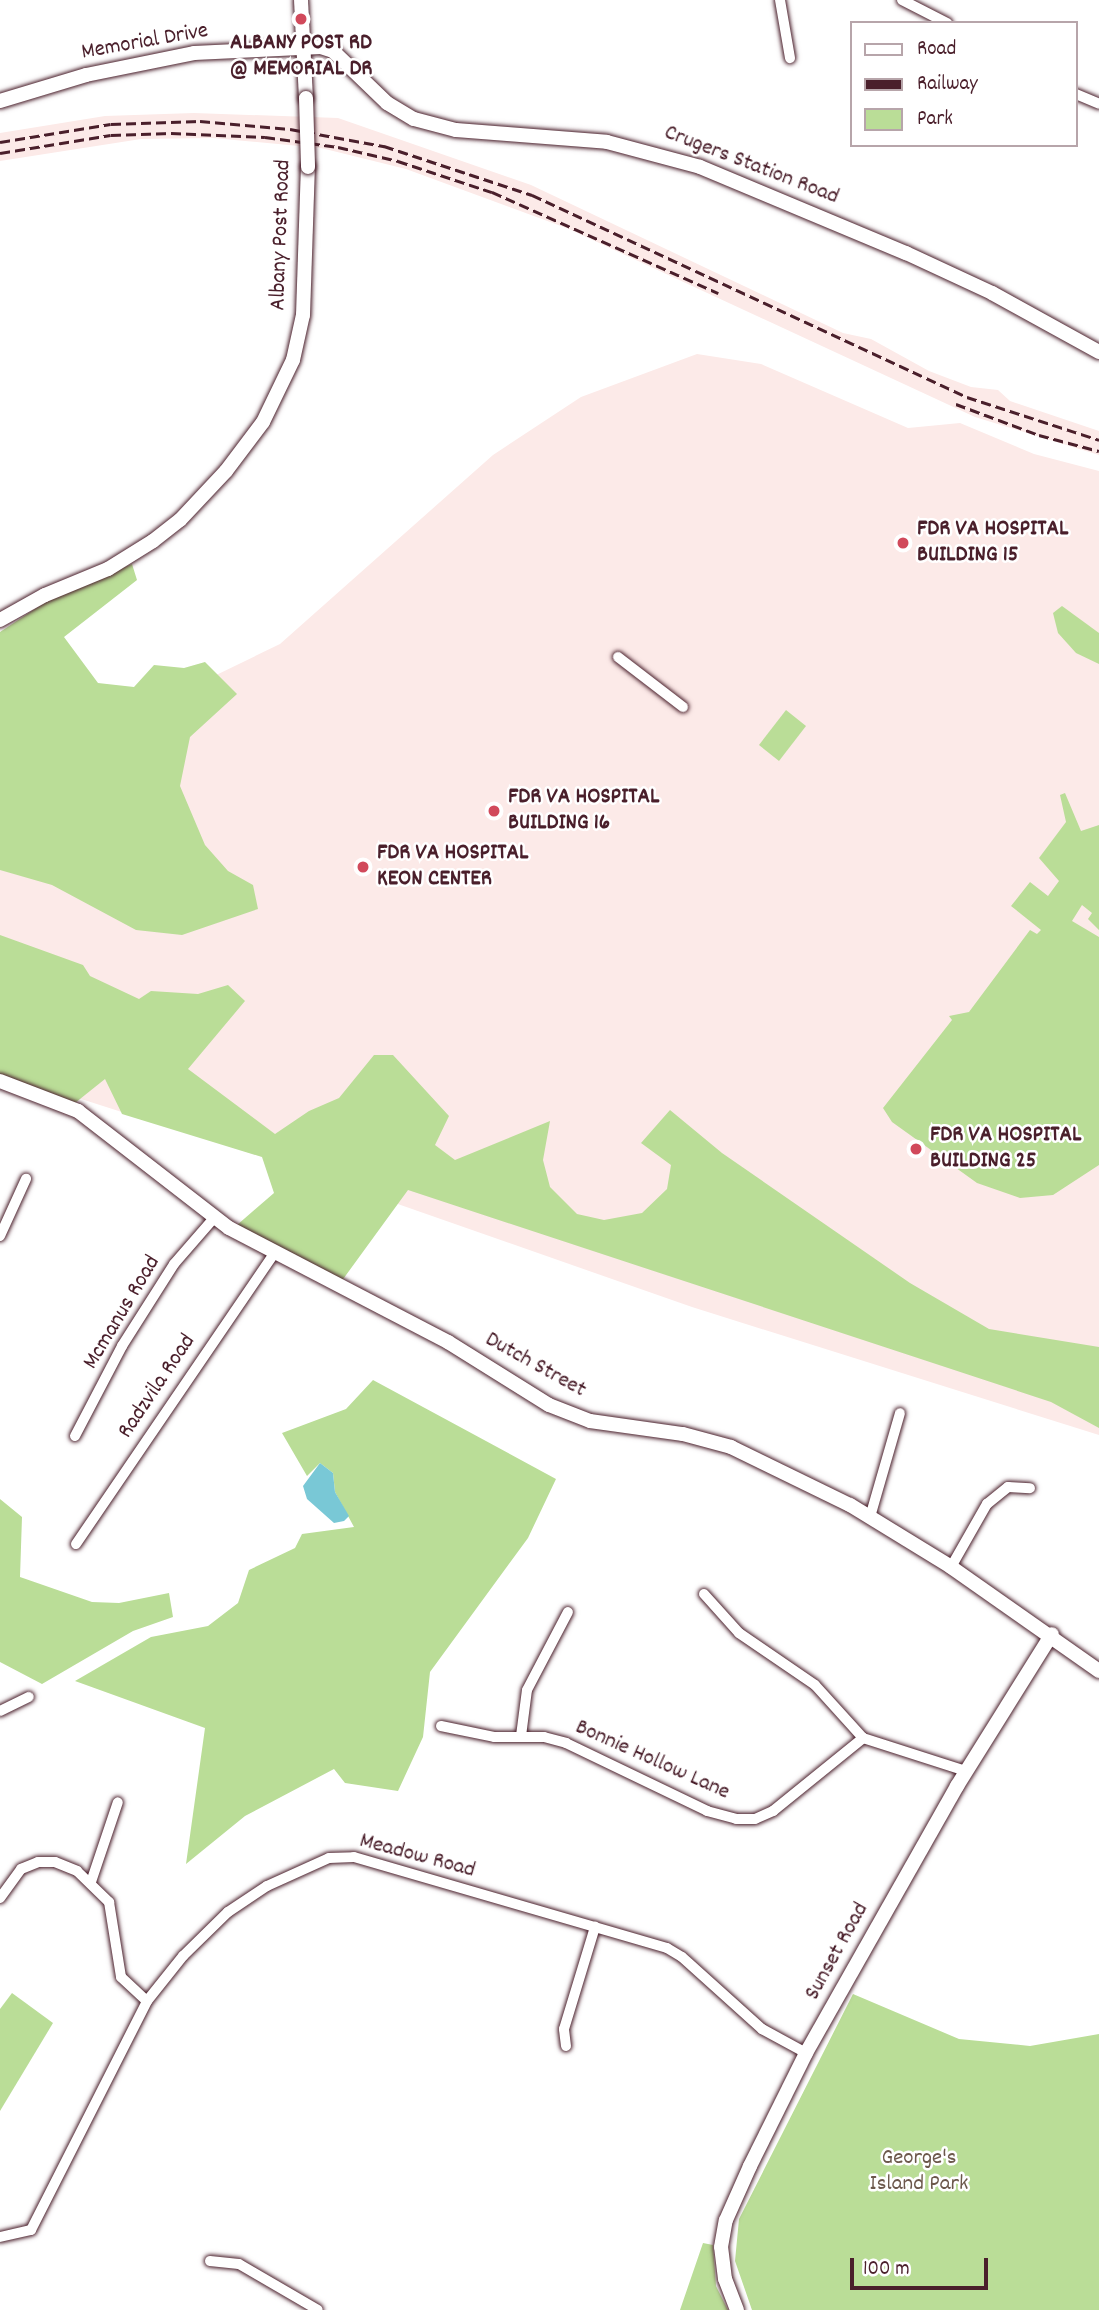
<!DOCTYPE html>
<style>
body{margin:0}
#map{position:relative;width:1099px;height:2310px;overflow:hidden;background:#fff;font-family:Dekko,sans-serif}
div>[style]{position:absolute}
.built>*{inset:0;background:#fceae8}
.green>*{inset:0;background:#badd97}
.water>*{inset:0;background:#79c8d6}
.roads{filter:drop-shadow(0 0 2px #4a1f2b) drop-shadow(0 0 2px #4a1f2b)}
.street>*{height:10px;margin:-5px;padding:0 5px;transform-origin:5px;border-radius:5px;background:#fff}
.secondary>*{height:14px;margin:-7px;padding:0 7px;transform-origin:7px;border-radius:7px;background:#fff}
.rail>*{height:2.5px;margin-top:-1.25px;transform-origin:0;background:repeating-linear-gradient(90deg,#4a1f2b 0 10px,transparent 0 15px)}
.bridges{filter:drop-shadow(0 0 2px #4a1f2b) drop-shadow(0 0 2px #4a1f2b)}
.secondary-bridge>*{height:14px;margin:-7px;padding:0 7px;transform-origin:7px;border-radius:7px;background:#fff}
.dots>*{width:19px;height:19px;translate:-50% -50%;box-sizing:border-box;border:4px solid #fff;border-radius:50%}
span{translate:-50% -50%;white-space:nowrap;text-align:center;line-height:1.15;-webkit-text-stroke:5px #fff;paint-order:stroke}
.street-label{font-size:23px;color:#4a1f2b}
.poi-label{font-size:23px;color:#4a1f2b;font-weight:700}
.left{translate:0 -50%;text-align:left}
.park-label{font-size:23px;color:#6c584b}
.legend{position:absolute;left:850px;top:21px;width:228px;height:126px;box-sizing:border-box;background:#fff;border:2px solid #b7a5aa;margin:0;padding:9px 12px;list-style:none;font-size:21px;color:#4a1f2b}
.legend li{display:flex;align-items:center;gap:14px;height:35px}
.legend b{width:35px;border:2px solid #b7a5aa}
.scale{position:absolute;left:850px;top:2258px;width:138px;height:32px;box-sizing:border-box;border:4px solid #4a1f2b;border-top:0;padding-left:9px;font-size:21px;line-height:24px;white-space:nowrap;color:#4a1f2b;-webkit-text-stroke:5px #fff;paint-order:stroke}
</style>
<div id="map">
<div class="built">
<i style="clip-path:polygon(194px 113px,338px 118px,531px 185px,843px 333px,871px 339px,929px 371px,971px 387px,998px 390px,1010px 401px,1099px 431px,1099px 455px,975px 417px,569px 229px,406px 169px,321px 148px,213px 138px,141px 139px,0 161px,0 133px,105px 116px)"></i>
<i style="clip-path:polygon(697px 354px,761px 364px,908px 428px,960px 423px,1034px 454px,1099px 471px,1099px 1435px,692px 1307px,272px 1160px,0 1073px,0 833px,148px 708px,280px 644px,493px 455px,581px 397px)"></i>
</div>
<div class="green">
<i style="clip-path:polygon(132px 564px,137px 580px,64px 637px,98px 683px,134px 687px,154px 665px,184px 668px,205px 662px,237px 694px,190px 737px,180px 786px,205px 845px,228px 871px,253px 885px,258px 909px,182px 935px,136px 930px,52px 885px,0 870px,0 632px,47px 601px)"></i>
<i style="clip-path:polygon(1062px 606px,1099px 633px,1099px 664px,1076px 653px,1058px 633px,1053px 613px)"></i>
<i style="clip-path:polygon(786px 710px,806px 726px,779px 761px,759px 745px)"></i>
<i style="clip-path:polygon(1065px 793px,1081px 831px,1099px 825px,1099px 930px,1088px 919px,1092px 913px,1082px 905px,1072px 921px,1099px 937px,1099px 1165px,1053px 1195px,1020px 1198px,977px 1183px,892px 1122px,883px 1108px,952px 1020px,949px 1016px,969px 1012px,1030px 930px,1037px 934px,1041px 930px,1011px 906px,1030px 882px,1048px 896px,1059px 881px,1039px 858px,1066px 822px,1060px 795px)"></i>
<i style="clip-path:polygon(0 935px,83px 965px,90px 976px,139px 999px,151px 991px,198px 994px,228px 985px,245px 1001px,188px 1069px,275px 1134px,309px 1111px,339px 1098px,374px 1055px,393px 1055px,449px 1116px,435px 1145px,455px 1160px,550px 1121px,543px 1160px,550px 1187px,577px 1214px,604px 1220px,642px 1213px,667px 1189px,671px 1165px,641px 1143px,670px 1110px,722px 1153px,910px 1283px,989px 1329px,1099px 1347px,1099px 1428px,1051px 1402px,408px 1190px,341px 1282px,237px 1225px,274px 1193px,262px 1157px,122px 1114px,105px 1079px,75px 1103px,0 1075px)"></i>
<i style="clip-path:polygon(373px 1380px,556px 1479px,528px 1538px,430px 1672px,423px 1737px,398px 1791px,345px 1783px,334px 1769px,245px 1816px,186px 1864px,205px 1728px,75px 1681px,151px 1637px,208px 1626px,238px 1603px,249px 1570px,295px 1548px,302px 1534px,354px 1527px,335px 1492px,333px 1473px,320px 1463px,307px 1476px,282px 1433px,346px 1409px)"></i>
<i style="clip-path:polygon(0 1499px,22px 1517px,20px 1577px,92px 1602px,119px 1603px,169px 1593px,173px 1617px,133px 1631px,42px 1684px,0 1662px)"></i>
<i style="clip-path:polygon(12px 1993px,53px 2023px,0 2111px,0 2009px)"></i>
<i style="clip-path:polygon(853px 1994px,959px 2039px,1030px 2046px,1099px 2034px,1099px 2310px,752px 2310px,735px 2261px,739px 2219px)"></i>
<i style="clip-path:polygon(703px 2243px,713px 2245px,716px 2286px,728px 2310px,680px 2310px)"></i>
</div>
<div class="water">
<i style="clip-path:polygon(320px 1463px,333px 1473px,335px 1492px,349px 1516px,344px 1521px,334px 1523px,307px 1499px,303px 1486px)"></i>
</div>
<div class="roads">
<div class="street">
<i style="left:780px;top:0;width:59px;rotate:80.2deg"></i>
<i style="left:902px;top:0;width:51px;rotate:27.1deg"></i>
<i style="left:1076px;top:94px;width:25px;rotate:23deg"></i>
<i style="left:618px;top:657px;width:82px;rotate:37.6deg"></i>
<i style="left:0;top:1236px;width:63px;rotate:-65.5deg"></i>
<i style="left:75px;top:1436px;width:102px;rotate:-62.4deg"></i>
<i style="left:122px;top:1346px;width:97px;rotate:-57.6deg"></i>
<i style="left:174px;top:1264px;width:61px;rotate:-49deg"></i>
<i style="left:870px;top:1517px;width:108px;rotate:-73.9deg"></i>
<i style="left:76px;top:1544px;width:351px;rotate:-55.7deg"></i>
<i style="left:951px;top:1567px;width:73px;rotate:-60.3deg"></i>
<i style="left:987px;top:1504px;width:27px;rotate:-39deg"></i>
<i style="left:1008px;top:1487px;width:22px;rotate:3deg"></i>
<i style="left:704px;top:1594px;width:52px;rotate:48.1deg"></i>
<i style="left:739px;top:1633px;width:92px;rotate:34.4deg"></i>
<i style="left:815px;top:1685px;width:72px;rotate:47.8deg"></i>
<i style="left:863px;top:1738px;width:108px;rotate:17.8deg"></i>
<i style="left:0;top:1711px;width:32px;rotate:-26deg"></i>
<i style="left:441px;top:1726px;width:54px;rotate:11.7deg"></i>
<i style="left:494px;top:1737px;width:50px"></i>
<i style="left:544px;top:1737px;width:23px;rotate:15deg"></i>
<i style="left:566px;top:1743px;width:157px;rotate:25.7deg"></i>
<i style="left:707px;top:1811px;width:30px;rotate:15deg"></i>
<i style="left:736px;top:1819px;width:19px"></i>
<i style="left:755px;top:1819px;width:20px;rotate:-24deg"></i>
<i style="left:773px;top:1811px;width:116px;rotate:-39deg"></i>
<i style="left:521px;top:1736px;width:46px;rotate:-82.6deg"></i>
<i style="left:527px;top:1690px;width:88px;rotate:-62.3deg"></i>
<i style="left:91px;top:1882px;width:84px;rotate:-71.4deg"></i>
<i style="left:0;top:1898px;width:36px;rotate:-54deg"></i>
<i style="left:21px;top:1869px;width:18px;rotate:-22deg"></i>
<i style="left:38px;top:1862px;width:17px"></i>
<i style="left:55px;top:1862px;width:24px;rotate:22deg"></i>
<i style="left:77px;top:1871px;width:45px;rotate:44.1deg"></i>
<i style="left:109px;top:1902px;width:76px;rotate:80.9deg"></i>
<i style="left:121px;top:1977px;width:35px;rotate:43deg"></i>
<i style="left:566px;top:2046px;width:17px;rotate:-97deg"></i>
<i style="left:564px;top:2029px;width:107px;rotate:-73.1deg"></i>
<i style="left:0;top:2237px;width:32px;rotate:-13deg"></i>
<i style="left:31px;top:2230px;width:257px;rotate:-63.1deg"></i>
<i style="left:147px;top:2001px;width:58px;rotate:-51.3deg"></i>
<i style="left:183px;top:1956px;width:63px;rotate:-44.4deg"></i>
<i style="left:228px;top:1912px;width:47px;rotate:-33.7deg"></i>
<i style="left:267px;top:1886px;width:68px;rotate:-24.3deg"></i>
<i style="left:329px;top:1858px;width:25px;rotate:-2deg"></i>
<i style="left:354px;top:1857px;width:326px;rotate:16.2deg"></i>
<i style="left:667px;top:1948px;width:17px;rotate:31deg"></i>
<i style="left:682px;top:1957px;width:108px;rotate:42deg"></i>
<i style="left:762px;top:2029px;width:50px;rotate:28.6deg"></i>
<i style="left:210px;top:2261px;width:29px;rotate:6deg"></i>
<i style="left:239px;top:2264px;width:91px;rotate:30.2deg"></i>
</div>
<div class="secondary">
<i style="left:301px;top:0;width:98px;rotate:87.1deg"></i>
<i style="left:0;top:101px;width:90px;rotate:-16.8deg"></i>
<i style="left:86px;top:75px;width:110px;rotate:-11.5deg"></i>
<i style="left:194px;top:53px;width:127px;rotate:-2.7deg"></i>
<i style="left:321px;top:47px;width:13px;rotate:18deg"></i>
<i style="left:333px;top:51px;width:75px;rotate:43.9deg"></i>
<i style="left:387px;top:103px;width:31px;rotate:31deg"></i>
<i style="left:414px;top:119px;width:43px;rotate:14.7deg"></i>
<i style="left:456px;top:130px;width:151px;rotate:4.5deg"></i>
<i style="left:607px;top:142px;width:96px;rotate:15deg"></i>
<i style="left:700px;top:167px;width:223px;rotate:22.7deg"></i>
<i style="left:906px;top:253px;width:95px;rotate:24.9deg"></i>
<i style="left:992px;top:293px;width:122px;rotate:28.9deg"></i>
<i style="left:0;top:620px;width:51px;rotate:-29.1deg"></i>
<i style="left:45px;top:595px;width:68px;rotate:-22.4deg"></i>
<i style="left:108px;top:569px;width:53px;rotate:-31.9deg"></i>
<i style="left:153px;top:541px;width:34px;rotate:-38deg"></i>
<i style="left:180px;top:520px;width:67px;rotate:-46.8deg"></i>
<i style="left:226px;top:471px;width:61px;rotate:-52.9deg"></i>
<i style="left:263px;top:422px;width:69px;rotate:-64.2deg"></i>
<i style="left:293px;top:360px;width:46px;rotate:-77.5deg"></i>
<i style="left:303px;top:315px;width:148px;rotate:-88.1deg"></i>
<i style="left:0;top:1081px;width:84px;rotate:21deg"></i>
<i style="left:78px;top:1111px;width:191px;rotate:37.8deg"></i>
<i style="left:229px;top:1228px;width:247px;rotate:27.5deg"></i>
<i style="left:448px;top:1342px;width:119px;rotate:32deg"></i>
<i style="left:549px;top:1405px;width:44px;rotate:21.3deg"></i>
<i style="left:590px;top:1421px;width:94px;rotate:8deg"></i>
<i style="left:683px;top:1434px;width:50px;rotate:15.2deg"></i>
<i style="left:731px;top:1447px;width:132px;rotate:26deg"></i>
<i style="left:850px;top:1505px;width:119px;rotate:31.5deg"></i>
<i style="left:951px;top:1567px;width:181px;rotate:35.1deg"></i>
<i style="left:737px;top:2310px;width:33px;rotate:-111deg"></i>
<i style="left:725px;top:2279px;width:32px;rotate:-97deg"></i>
<i style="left:721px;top:2247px;width:27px;rotate:-80deg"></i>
<i style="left:726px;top:2220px;width:59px;rotate:-66deg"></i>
<i style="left:750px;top:2166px;width:126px;rotate:-63.6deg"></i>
<i style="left:806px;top:2053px;width:307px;rotate:-60.5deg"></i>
<i style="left:957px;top:1786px;width:179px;rotate:-58deg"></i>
</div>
</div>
<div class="rail">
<i style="left:0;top:142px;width:112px;rotate:-9.2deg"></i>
<i style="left:111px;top:124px;width:89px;rotate:-1.9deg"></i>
<i style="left:200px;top:121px;width:90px;rotate:5.1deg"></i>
<i style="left:290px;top:129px;width:96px;rotate:10.3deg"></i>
<i style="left:384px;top:146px;width:156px;rotate:18.3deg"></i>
<i style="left:532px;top:195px;width:480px;rotate:24.9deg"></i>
<i style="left:967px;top:397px;width:139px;rotate:18deg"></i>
<i style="left:0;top:153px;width:112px;rotate:-9.2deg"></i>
<i style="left:111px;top:135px;width:60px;rotate:-1.9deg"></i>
<i style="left:171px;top:133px;width:94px;rotate:2.4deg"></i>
<i style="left:265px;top:137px;width:74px;rotate:7.8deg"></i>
<i style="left:338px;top:147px;width:62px;rotate:13.1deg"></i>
<i style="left:398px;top:161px;width:99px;rotate:18.3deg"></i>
<i style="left:492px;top:192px;width:248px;rotate:24.1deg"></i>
<i style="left:956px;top:404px;width:89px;rotate:20.5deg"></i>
<i style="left:1039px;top:435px;width:62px;rotate:14.9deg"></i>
</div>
<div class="bridges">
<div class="secondary-bridge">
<i style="left:306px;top:98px;width:69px;rotate:88.3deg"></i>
</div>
</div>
<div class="dots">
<i style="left:301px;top:19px;background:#d1495b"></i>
<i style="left:903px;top:543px;background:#d1495b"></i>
<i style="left:494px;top:811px;background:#d1495b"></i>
<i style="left:363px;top:867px;background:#d1495b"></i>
<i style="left:916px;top:1149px;background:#d1495b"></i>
</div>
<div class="street-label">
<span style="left:145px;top:43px;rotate:-10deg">Memorial Drive</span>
<span style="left:751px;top:166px;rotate:21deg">Crugers Station Road</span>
<span style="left:282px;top:235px;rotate:-88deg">Albany Post Road</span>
<span style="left:123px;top:1313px;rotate:-59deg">Mcmanus Road</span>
<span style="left:535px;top:1366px;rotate:29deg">Dutch Street</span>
<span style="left:158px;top:1387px;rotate:-56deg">Radzvila Road</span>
<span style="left:652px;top:1761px;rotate:24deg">Bonnie Hollow Lane</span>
<span style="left:417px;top:1857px;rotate:15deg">Meadow Road</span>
<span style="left:838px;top:1952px;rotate:-61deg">Sunset Road</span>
</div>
<div class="poi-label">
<span style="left:301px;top:57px">ALBANY POST RD<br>@ MEMORIAL DR</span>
<span class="left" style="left:917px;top:543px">FDR VA HOSPITAL<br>BUILDING 15</span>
<span class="left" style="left:508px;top:811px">FDR VA HOSPITAL<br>BUILDING 16</span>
<span class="left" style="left:377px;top:867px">FDR VA HOSPITAL<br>KEON CENTER</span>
<span class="left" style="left:930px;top:1149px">FDR VA HOSPITAL<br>BUILDING 25</span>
</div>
<div class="park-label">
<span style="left:919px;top:2172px">George's<br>Island Park</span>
</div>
<ul class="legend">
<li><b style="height:9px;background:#fff"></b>Road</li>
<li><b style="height:9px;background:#4a1f2b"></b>Railway</li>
<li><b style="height:19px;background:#badd97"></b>Park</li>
</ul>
<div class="scale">100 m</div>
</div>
